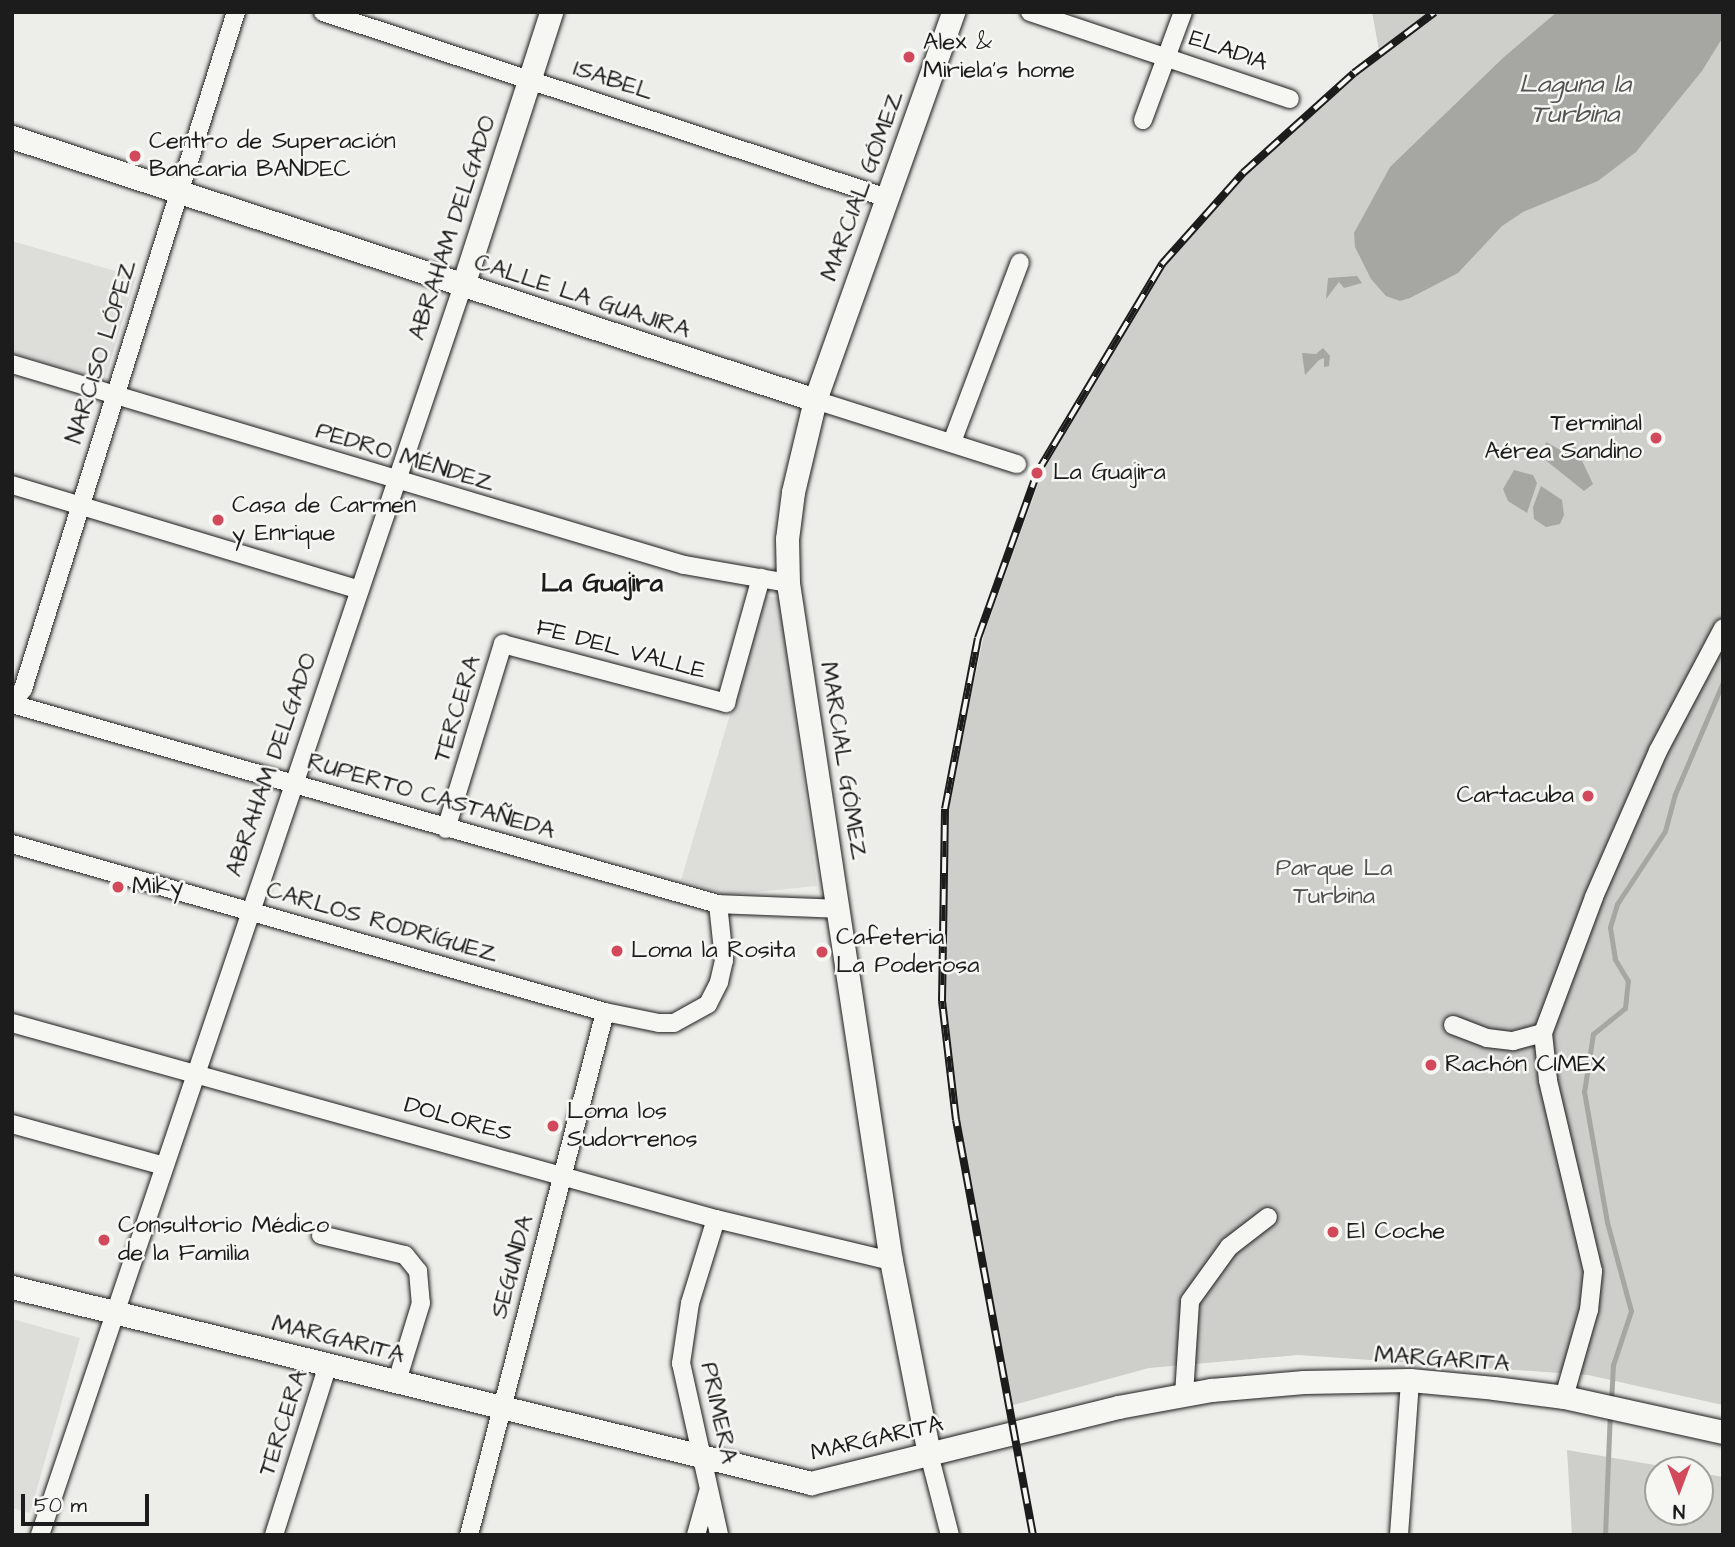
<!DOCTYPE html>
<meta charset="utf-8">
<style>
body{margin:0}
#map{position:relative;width:1735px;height:1547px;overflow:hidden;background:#edede9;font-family:"Architects Daughter",sans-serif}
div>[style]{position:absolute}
.built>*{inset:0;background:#ddddda}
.green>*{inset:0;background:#cececb}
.water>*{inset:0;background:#a6a6a3}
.stream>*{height:5px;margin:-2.5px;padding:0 2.5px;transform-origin:2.5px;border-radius:2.5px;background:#a6a6a3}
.roads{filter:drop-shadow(0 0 2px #1c1c1c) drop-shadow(0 0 2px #1c1c1c)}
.minor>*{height:18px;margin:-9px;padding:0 9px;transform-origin:9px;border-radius:9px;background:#f6f6f2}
.major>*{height:23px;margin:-11.5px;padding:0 11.5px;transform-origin:11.5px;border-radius:11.5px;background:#f6f6f2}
.rail>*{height:8px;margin-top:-4px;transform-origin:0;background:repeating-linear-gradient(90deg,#f6f6f2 0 16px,#1c1c1c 0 32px);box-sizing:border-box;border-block:2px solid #1c1c1c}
.dots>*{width:19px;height:19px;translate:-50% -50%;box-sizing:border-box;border:4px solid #f6f6f2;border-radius:50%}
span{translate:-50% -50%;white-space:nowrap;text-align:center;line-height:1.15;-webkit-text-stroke:5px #f6f6f2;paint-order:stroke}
.poi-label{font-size:24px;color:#1c1c1c}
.left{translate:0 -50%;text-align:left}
.right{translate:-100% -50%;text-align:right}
.street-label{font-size:24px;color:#1c1c1c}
.park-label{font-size:24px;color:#515151}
.water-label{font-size:26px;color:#535352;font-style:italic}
.neighbourhood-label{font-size:26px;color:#1c1c1c;font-weight:700}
.frame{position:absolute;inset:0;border:14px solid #1c1c1c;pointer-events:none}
.north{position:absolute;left:1644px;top:1456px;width:70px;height:70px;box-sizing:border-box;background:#f6f6f2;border:2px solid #9f9f9c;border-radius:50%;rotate:180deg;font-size:19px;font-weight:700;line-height:28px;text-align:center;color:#1c1c1c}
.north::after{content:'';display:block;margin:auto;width:24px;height:32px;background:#d1495b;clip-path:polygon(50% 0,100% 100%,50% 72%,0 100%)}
.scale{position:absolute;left:21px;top:1494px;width:128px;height:32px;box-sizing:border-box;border:4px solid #1c1c1c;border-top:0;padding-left:9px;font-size:21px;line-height:24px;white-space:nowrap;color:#1c1c1c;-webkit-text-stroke:5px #f6f6f2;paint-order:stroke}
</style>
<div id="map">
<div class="built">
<i style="clip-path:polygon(12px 241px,136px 277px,104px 381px,12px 353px)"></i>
<i style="clip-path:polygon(765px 596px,780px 598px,817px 886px,726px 895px,681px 880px)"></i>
<i style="clip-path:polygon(12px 1319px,80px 1338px,30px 1513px,12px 1508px)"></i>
</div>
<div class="green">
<i style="clip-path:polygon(1372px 12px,1723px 12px,1723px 1405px,1588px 1375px,1298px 1355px,1149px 1368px,1010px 1406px,952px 1088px,945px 995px,949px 800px,984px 634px,1042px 473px,1125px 331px,1175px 251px,1252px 167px,1380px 56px)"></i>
<i style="clip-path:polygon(1567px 1450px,1684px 1470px,1658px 1470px,1658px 1512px,1700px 1512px,1700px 1473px,1723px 1477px,1723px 1535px,1572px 1535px)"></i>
</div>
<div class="water">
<i style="clip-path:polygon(1557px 12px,1723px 12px,1723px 37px,1702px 71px,1636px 152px,1598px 181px,1523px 212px,1502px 226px,1458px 273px,1410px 298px,1400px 301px,1386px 296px,1371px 279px,1355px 247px,1354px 233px,1390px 167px,1504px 57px)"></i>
<i style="clip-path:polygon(1357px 276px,1362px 283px,1344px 288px,1339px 282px,1326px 299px,1328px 278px)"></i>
<i style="clip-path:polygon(1323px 348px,1330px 356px,1329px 366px,1324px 367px,1324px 358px,1319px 360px,1305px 375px,1302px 353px,1316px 354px)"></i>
<i style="clip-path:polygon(1546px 442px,1566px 453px,1574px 444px,1593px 484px,1584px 491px,1543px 458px)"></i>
<i style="clip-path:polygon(1514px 470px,1533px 475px,1537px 483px,1527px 513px,1508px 501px,1503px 489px)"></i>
<i style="clip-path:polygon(1541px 486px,1562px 500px,1564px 515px,1560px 524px,1546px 527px,1534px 519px,1533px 507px)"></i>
</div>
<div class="stream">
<i style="left:1611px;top:1402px;width:37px;rotate:-87deg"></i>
<i style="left:1613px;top:1365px;width:57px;rotate:-71.6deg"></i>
<i style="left:1631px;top:1311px;width:92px;rotate:-105.1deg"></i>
<i style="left:1607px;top:1222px;width:132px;rotate:-100deg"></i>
<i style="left:1584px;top:1092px;width:59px;rotate:-81.2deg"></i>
<i style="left:1593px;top:1034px;width:41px;rotate:-39.1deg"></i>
<i style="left:1625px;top:1008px;width:27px;rotate:-84deg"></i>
<i style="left:1628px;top:981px;width:26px;rotate:-121deg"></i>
<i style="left:1615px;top:959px;width:32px;rotate:-99deg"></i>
<i style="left:1610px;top:927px;width:24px;rotate:-73deg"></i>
<i style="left:1617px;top:904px;width:87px;rotate:-56.7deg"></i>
<i style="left:1665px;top:831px;width:38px;rotate:-75deg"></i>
<i style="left:1675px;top:794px;width:122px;rotate:-66.8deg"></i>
<i style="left:1605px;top:1535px;width:123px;rotate:-87.7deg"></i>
</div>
<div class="roads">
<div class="minor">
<i style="left:323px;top:12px;width:594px;rotate:18.25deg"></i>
<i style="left:1030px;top:12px;width:274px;rotate:18.5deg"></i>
<i style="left:1143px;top:120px;width:115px;rotate:-69.7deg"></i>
<i style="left:12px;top:364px;width:701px;rotate:16.65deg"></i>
<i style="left:684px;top:565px;width:106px;rotate:9.8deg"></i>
<i style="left:815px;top:400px;width:212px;rotate:17.6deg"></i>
<i style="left:952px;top:442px;width:192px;rotate:-69.3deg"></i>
<i style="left:12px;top:485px;width:363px;rotate:16.8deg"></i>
<i style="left:12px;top:704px;width:734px;rotate:15.82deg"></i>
<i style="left:718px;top:904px;width:122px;rotate:2.3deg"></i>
<i style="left:12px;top:704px;width:19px;rotate:-54deg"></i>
<i style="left:23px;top:689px;width:710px;rotate:-72.54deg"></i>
<i style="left:446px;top:829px;width:194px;rotate:-72.9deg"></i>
<i style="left:503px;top:644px;width:231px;rotate:14.8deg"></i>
<i style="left:726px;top:703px;width:130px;rotate:-74.4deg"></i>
<i style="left:12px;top:844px;width:616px;rotate:15.82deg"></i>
<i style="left:605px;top:1012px;width:55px;rotate:11.5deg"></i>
<i style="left:659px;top:1023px;width:15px"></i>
<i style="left:674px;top:1023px;width:39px;rotate:-29deg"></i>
<i style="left:708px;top:1004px;width:25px;rotate:-63deg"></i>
<i style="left:719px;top:982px;width:23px;rotate:-77deg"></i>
<i style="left:724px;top:960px;width:56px;rotate:-96.1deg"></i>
<i style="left:12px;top:1023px;width:731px;rotate:15.56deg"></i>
<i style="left:716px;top:1219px;width:180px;rotate:13.5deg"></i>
<i style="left:1453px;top:1025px;width:36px;rotate:21deg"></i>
<i style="left:1487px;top:1038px;width:26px;rotate:7deg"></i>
<i style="left:1513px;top:1041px;width:31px;rotate:-15deg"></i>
<i style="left:12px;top:1124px;width:158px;rotate:15.4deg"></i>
<i style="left:716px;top:1219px;width:88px;rotate:107.2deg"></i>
<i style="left:690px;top:1303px;width:61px;rotate:98.5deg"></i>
<i style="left:681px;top:1363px;width:176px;rotate:77.5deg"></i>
<i style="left:321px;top:1235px;width:86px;rotate:13.4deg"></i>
<i style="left:405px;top:1255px;width:21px;rotate:51deg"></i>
<i style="left:418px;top:1271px;width:32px;rotate:85deg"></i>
<i style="left:421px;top:1303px;width:82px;rotate:107.1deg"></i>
<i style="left:1184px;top:1395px;width:94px;rotate:-86.3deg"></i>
<i style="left:1190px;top:1301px;width:67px;rotate:-54.2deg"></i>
<i style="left:1229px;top:1247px;width:49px;rotate:-37.6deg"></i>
<i style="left:1564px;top:1397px;width:91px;rotate:-74deg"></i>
<i style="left:1589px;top:1310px;width:39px;rotate:-84deg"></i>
<i style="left:1593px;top:1271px;width:196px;rotate:-103.3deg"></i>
<i style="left:1548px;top:1080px;width:47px;rotate:-96.1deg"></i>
<i style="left:1543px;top:1033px;width:145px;rotate:-69.4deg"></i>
<i style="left:1594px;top:897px;width:159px;rotate:-66.3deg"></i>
<i style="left:1658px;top:751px;width:139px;rotate:-62.1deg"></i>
<i style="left:929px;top:1454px;width:84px;rotate:75.5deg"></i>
<i style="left:40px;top:1535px;width:1320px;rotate:-71.3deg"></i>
<i style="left:274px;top:1535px;width:178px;rotate:-72.4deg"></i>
<i style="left:469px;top:1535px;width:540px;rotate:-75.42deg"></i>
<i style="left:696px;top:1535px;width:45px;rotate:-74.4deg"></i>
<i style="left:1399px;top:1535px;width:155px;rotate:-85.9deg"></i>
</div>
<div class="major">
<i style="left:12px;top:137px;width:845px;rotate:18.13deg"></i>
<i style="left:463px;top:285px;width:287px;rotate:-72.1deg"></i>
<i style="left:12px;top:1287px;width:823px;rotate:13.78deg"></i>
<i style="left:811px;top:1483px;width:316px;rotate:-13.9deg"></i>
<i style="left:1118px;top:1407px;width:95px;rotate:-10.4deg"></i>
<i style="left:1211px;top:1390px;width:93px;rotate:-4.9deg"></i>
<i style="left:1304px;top:1382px;width:106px;rotate:-1.1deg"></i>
<i style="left:1410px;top:1380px;width:84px;rotate:5.4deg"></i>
<i style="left:1494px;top:1388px;width:71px;rotate:7.3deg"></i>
<i style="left:1564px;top:1397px;width:163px;rotate:12.4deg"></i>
<i style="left:929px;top:1454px;width:197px;rotate:-101.1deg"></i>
<i style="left:891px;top:1261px;width:686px;rotate:-98.64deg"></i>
<i style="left:788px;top:583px;width:44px;rotate:-91.3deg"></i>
<i style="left:787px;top:539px;width:47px;rotate:-82.7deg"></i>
<i style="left:793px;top:492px;width:95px;rotate:-76.6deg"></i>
<i style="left:815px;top:400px;width:412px;rotate:-70.4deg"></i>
</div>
</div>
<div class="rail">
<i style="left:1033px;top:1535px;width:422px;rotate:-100.5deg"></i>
<i style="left:956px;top:1120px;width:120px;rotate:-96.7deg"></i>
<i style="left:942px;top:1001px;width:192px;rotate:-89.1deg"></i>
<i style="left:945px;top:809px;width:174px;rotate:-79.1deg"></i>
<i style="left:978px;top:638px;width:175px;rotate:-70.3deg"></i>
<i style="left:1037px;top:473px;width:244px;rotate:-59.1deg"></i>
<i style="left:1162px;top:264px;width:122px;rotate:-48.3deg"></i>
<i style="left:1243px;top:173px;width:149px;rotate:-42deg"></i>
<i style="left:1354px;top:73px;width:101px;rotate:-37deg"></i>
</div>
<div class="dots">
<i style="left:909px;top:57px;background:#d1495b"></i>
<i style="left:135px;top:156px;background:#d1495b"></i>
<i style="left:1656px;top:438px;background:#d1495b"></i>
<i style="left:1037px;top:473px;background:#d1495b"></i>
<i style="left:218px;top:520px;background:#d1495b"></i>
<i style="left:1588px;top:796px;background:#d1495b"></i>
<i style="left:118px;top:887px;background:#d1495b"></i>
<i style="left:617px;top:951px;background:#d1495b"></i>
<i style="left:822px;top:952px;background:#d1495b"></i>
<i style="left:1431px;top:1065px;background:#d1495b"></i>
<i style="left:553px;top:1126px;background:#d1495b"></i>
<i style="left:1333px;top:1232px;background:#d1495b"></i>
<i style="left:104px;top:1240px;background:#d1495b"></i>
</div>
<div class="poi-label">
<span class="left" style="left:923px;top:57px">Alex &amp;<br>Miriela’s home</span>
<span class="left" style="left:149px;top:156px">Centro de Superación<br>Bancaria BANDEC</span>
<span class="right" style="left:1642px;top:438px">Terminal<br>Aérea Sandino</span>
<span class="left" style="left:1053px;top:473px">La Guajira</span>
<span class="left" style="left:232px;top:520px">Casa de Carmen<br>y Enrique</span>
<span class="right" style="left:1574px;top:796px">Cartacuba</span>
<span class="left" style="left:132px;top:887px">Miky</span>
<span class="left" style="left:836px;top:952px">Cafeteria<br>La Poderosa</span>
<span class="left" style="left:631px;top:951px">Loma la Rosita</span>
<span class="left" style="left:1445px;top:1065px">Rachón CIMEX</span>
<span class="left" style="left:567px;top:1126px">Loma los<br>Sudorrenos</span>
<span class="left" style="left:118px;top:1240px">Consultorio Médico<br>de la Familia</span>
<span class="left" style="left:1347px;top:1232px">El Coche</span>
</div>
<div class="street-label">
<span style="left:1228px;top:51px;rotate:19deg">ELADIA</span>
<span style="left:613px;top:81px;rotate:18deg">ISABEL</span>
<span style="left:863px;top:186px;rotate:-70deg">MARCIAL GÓMEZ</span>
<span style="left:453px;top:228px;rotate:-72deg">ABRAHAM DELGADO</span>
<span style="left:582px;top:297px;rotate:18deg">CALLE LA GUAJIRA</span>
<span style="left:102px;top:352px;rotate:-73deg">NARCISO LÓPEZ</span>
<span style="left:405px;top:458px;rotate:17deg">PEDRO MÉNDEZ</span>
<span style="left:621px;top:650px;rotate:15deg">FE DEL VALLE</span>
<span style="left:458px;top:709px;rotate:-73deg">TERCERA</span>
<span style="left:843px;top:761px;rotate:81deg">MARCIAL GÓMEZ</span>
<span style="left:272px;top:765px;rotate:-71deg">ABRAHAM DELGADO</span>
<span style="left:431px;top:797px;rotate:16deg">RUPERTO CASTAÑEDA</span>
<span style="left:382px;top:923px;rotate:16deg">CARLOS RODRÍGUEZ</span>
<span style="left:458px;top:1120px;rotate:16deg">DOLORES</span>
<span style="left:513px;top:1267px;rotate:-75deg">SEGUNDA</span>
<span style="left:338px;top:1340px;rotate:14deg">MARGARITA</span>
<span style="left:1442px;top:1360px;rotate:4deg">MARGARITA</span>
<span style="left:718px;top:1413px;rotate:78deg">PRIMERA</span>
<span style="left:284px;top:1423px;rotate:-72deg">TERCERA</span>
<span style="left:877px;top:1439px;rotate:-13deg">MARGARITA</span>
</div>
<div class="park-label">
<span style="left:1334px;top:883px">Parque La<br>Turbina</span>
</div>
<div class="water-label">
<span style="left:1575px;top:100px">Laguna la<br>Turbina</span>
</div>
<div class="neighbourhood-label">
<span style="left:602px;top:584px">La Guajira</span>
</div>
<div class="frame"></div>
<div class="north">N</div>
<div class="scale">50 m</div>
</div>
